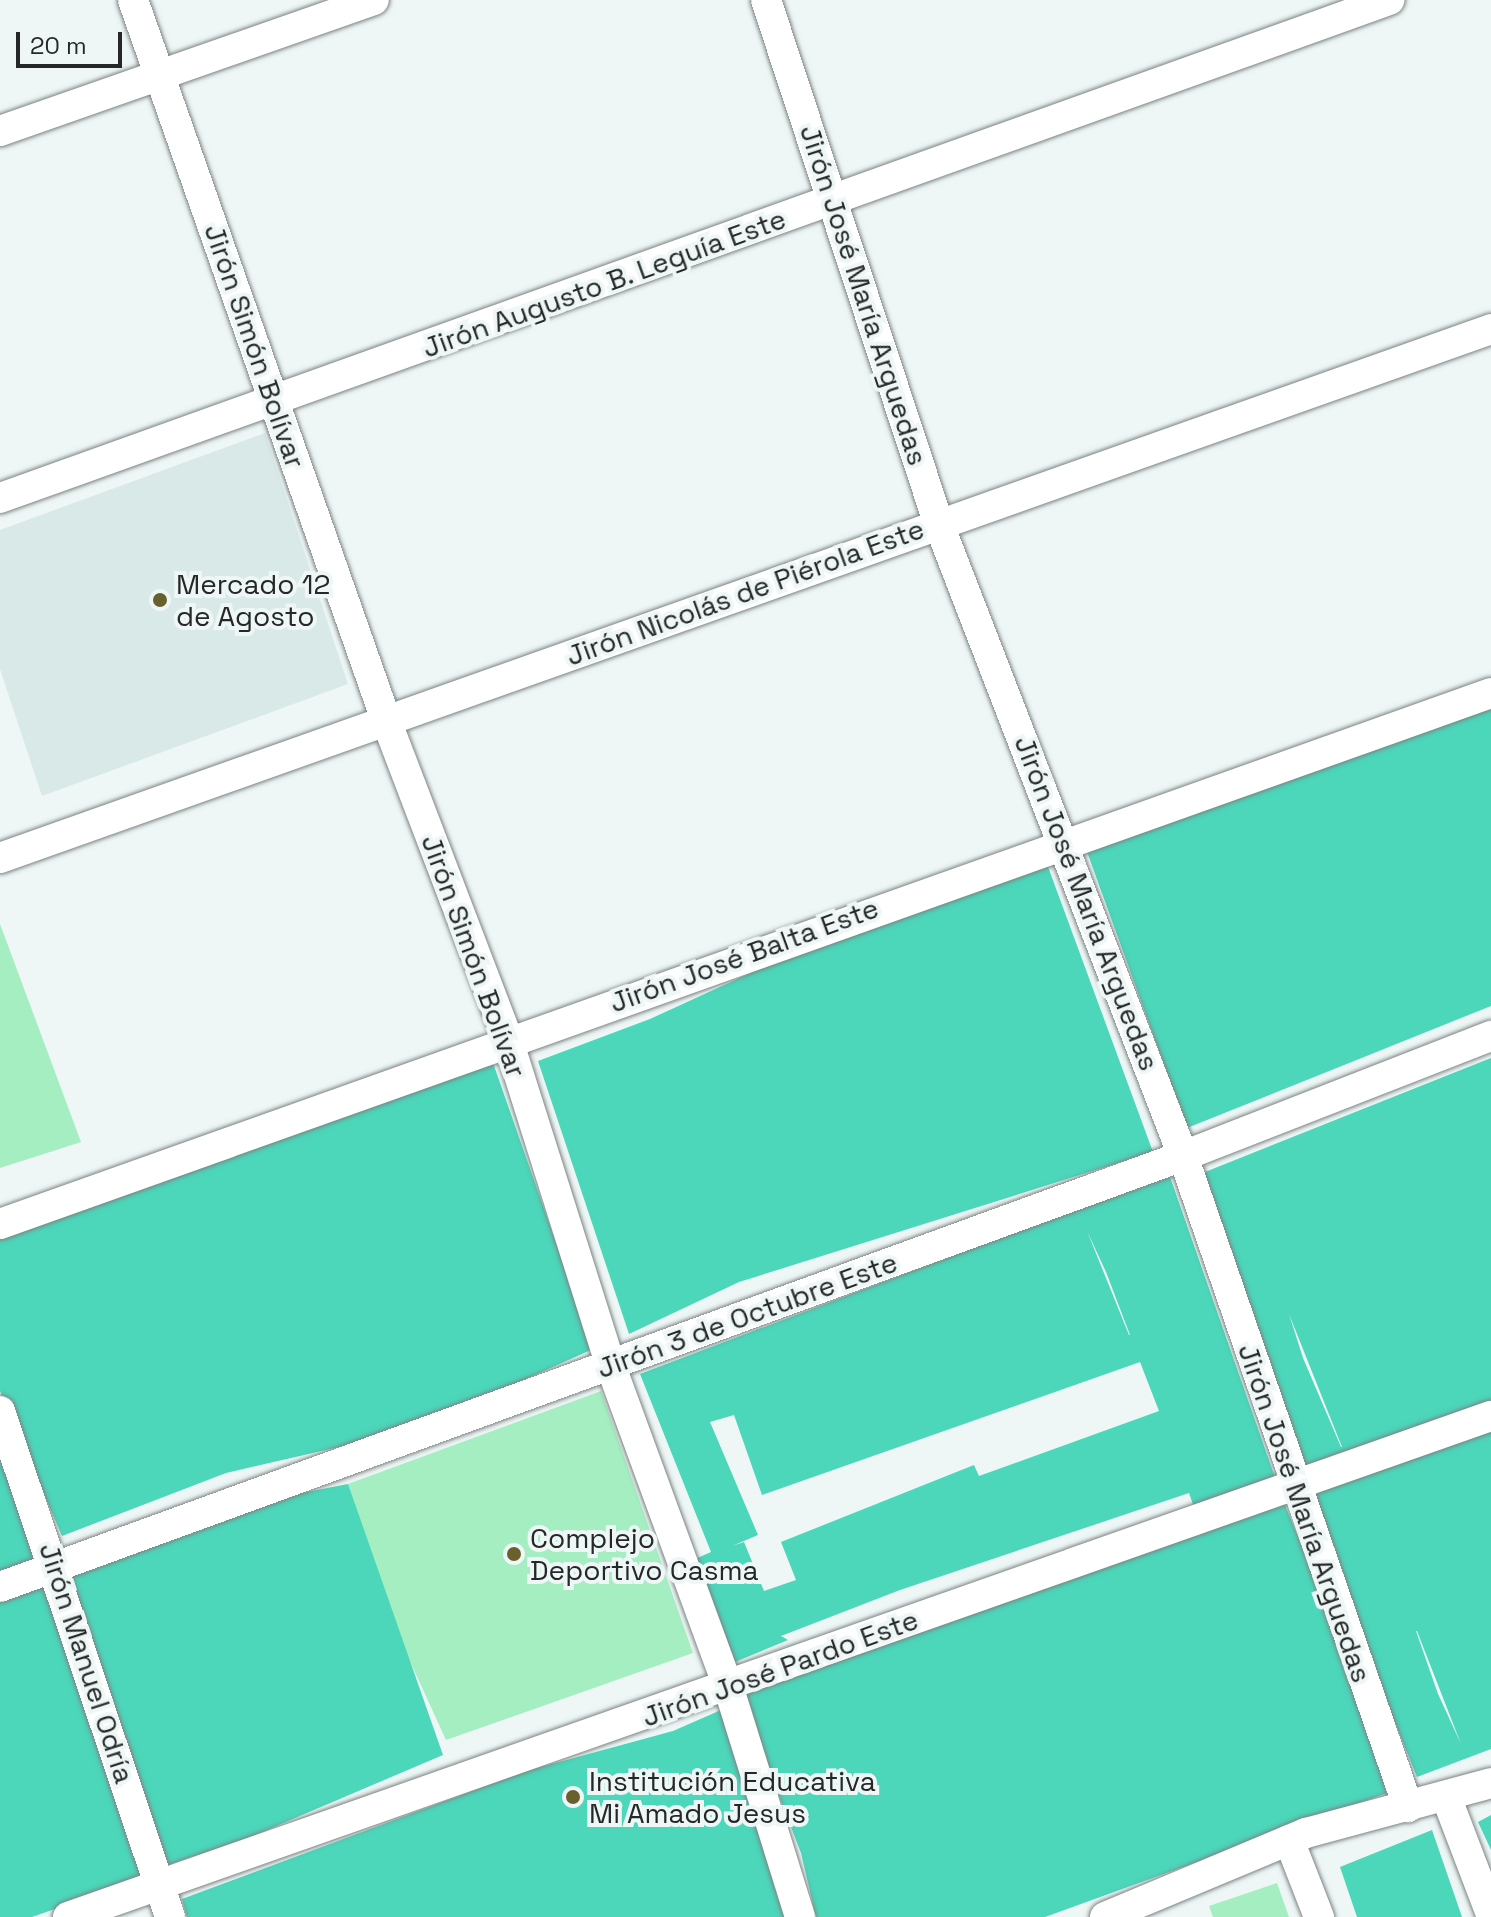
<!DOCTYPE html>
<meta charset="utf-8">
<style>
body{margin:0}
#map{position:relative;width:1491px;height:1917px;overflow:hidden;background:#eef6f6;font-family:"Space Grotesk",sans-serif}
div>[style]{position:absolute}
.built>*{inset:0;background:#d9e9e8}
.green>*{inset:0;background:#a5eec2}
.building>*{inset:0;background:#4cd6ba}
.roads{filter:drop-shadow(0 0 2px #7c8382) drop-shadow(0 0 2px #7c8382)}
.minor>*{height:30px;margin:-15px;padding:0 15px;transform-origin:15px;border-radius:15px;background:#fff}
.dots>*{width:22px;height:22px;translate:-50% -50%;box-sizing:border-box;border:4px solid #eef6f6;border-radius:50%}
span{translate:-50% -50%;white-space:nowrap;text-align:center;line-height:1.15;-webkit-text-stroke:8px #eef6f6;paint-order:stroke}
.street-label{font-size:28px;color:#252828}
.poi-label{font-size:28px;color:#252828}
.left{translate:0 -50%;text-align:left}
.scale{position:absolute;left:16px;top:32px;width:106px;height:36px;box-sizing:border-box;border:4px solid #252828;border-top:0;padding-left:10px;font-size:24px;line-height:28px;white-space:nowrap;color:#252828;-webkit-text-stroke:6px #eef6f6;paint-order:stroke}
</style>
<div id="map">
<div class="built">
<i style="clip-path:polygon(265px 433px,348px 684px,42px 796px,0 669px,0 530px)"></i>
</div>
<div class="green">
<i style="clip-path:polygon(0 924px,81px 1142px,0 1168px)"></i>
<i style="clip-path:polygon(601px 1391px,693px 1653px,446px 1740px,393px 1624px,348px 1484px)"></i>
<i style="clip-path:polygon(1277px 1883px,1289px 1917px,1213px 1917px,1209px 1906px)"></i>
</div>
<div class="building">
<i style="clip-path:polygon(1491px 707px,1491px 1006px,1187px 1128px,1086px 849px)"></i>
<i style="clip-path:polygon(1047px 864px,1153px 1152px,739px 1282px,629px 1334px,538px 1061px,650px 1019px,770px 964px)"></i>
<i style="clip-path:polygon(evenodd,1491px 1058px,1491px 1410px,1302px 1476px,1200px 1174px,1491px 1058px,1289px 1314px,1342px 1447px,1341px 1447px,1303px 1358px,1289px 1314px)"></i>
<i style="clip-path:polygon(492px 1060px,593px 1349px,490px 1395px,352px 1444px,226px 1473px,62px 1536px,0 1391px,0 1235px)"></i>
<i style="clip-path:polygon(evenodd,1169px 1174px,1278px 1486px,1197px 1516px,1189px 1493px,900px 1590px,781px 1636px,788px 1640px,735px 1662px,695px 1559px,711px 1552px,640px 1374px,1169px 1174px,1087px 1231px,1106px 1272px,1130px 1335px,1129px 1335px,1087px 1231px,1169px 1174px,1140px 1362px,1159px 1411px,979px 1476px,974px 1465px,781px 1542px,796px 1580px,764px 1591px,744px 1542px,732px 1546px,758px 1535px,710px 1422px,734px 1415px,762px 1495px,1140px 1362px)"></i>
<i style="clip-path:polygon(evenodd,1491px 1420px,1491px 1749px,1417px 1777px,1301px 1489px,1491px 1420px,1416px 1631px,1417px 1631px,1461px 1744px,1438px 1694px,1416px 1631px)"></i>
<i style="clip-path:polygon(0 1448px,37px 1559px,0 1573px)"></i>
<i style="clip-path:polygon(348px 1484px,443px 1755px,248px 1838px,168px 1865px,69px 1575px,291px 1495px)"></i>
<i style="clip-path:polygon(1280px 1493px,1345px 1651px,1387px 1793px,1045px 1917px,816px 1917px,801px 1853px,741px 1696px)"></i>
<i style="clip-path:polygon(48px 1580px,146px 1877px,32px 1917px,0 1917px,0 1598px)"></i>
<i style="clip-path:polygon(721px 1710px,785px 1917px,187px 1917px,182px 1899px,526px 1771px,673px 1731px)"></i>
<i style="clip-path:polygon(1491px 1815px,1491px 1850px,1478px 1822px)"></i>
<i style="clip-path:polygon(1432px 1830px,1462px 1917px,1357px 1917px,1340px 1867px)"></i>
</div>
<div class="roads">
<div class="minor">
<i style="left:133px;top:0;width:763px;rotate:70.64deg"></i>
<i style="left:386px;top:720px;width:342px;rotate:69.1deg"></i>
<i style="left:508px;top:1040px;width:340px;rotate:72.5deg"></i>
<i style="left:610px;top:1364px;width:346px;rotate:69.9deg"></i>
<i style="left:729px;top:1689px;width:239px;rotate:72.7deg"></i>
<i style="left:766px;top:0;width:550px;rotate:71.76deg"></i>
<i style="left:938px;top:522px;width:680px;rotate:68.87deg"></i>
<i style="left:1183px;top:1156px;width:689px;rotate:70.93deg"></i>
<i style="left:0;top:131px;width:396px;rotate:-19.3deg"></i>
<i style="left:0;top:498px;width:1476px;rotate:-19.72deg"></i>
<i style="left:0;top:858px;width:1582px;rotate:-19.53deg"></i>
<i style="left:0;top:1224px;width:1583px;rotate:-19.6deg"></i>
<i style="left:0;top:1411px;width:534px;rotate:71.43deg"></i>
<i style="left:0;top:1587px;width:1259px;rotate:-20.02deg"></i>
<i style="left:1183px;top:1156px;width:331px;rotate:-21.3deg"></i>
<i style="left:1447px;top:1799px;width:123px;rotate:69.1deg"></i>
<i style="left:1289px;top:1840px;width:83px;rotate:68.7deg"></i>
<i style="left:68px;top:1917px;width:1509px;rotate:-19.4deg"></i>
<i style="left:1105px;top:1917px;width:218px;rotate:-22.7deg"></i>
<i style="left:1306px;top:1833px;width:192px;rotate:-15.1deg"></i>
</div>
</div>
<div class="dots">
<i style="left:160px;top:600px;background:#68612d"></i>
<i style="left:514px;top:1554px;background:#68612d"></i>
<i style="left:573px;top:1797px;background:#68612d"></i>
</div>
<div class="street-label">
<span style="left:604px;top:283px;rotate:-20deg">Jirón Augusto B. Leguía Este</span>
<span style="left:864px;top:295px;rotate:72deg">Jirón José María Arguedas</span>
<span style="left:255px;top:346px;rotate:71deg">Jirón Simón Bolívar</span>
<span style="left:745px;top:592px;rotate:-20deg">Jirón Nicolás de Piérola Este</span>
<span style="left:1087px;top:903px;rotate:69deg">Jirón José María Arguedas</span>
<span style="left:744px;top:955px;rotate:-20deg">Jirón José Balta Este</span>
<span style="left:474px;top:956px;rotate:70deg">Jirón Simón Bolívar</span>
<span style="left:747px;top:1315px;rotate:-20deg">Jirón 3 de Octubre Este</span>
<span style="left:1305px;top:1513px;rotate:71deg">Jirón José María Arguedas</span>
<span style="left:87px;top:1663px;rotate:72deg">Jirón Manuel Odría</span>
<span style="left:780px;top:1668px;rotate:-20deg">Jirón José Pardo Este</span>
</div>
<div class="poi-label">
<span class="left" style="left:176px;top:600px">Mercado 12<br>de Agosto</span>
<span class="left" style="left:530px;top:1554px">Complejo<br>Deportivo Casma</span>
<span class="left" style="left:589px;top:1797px">Institución Educativa<br>Mi Amado Jesus</span>
</div>
<div class="scale">20 m</div>
</div>
